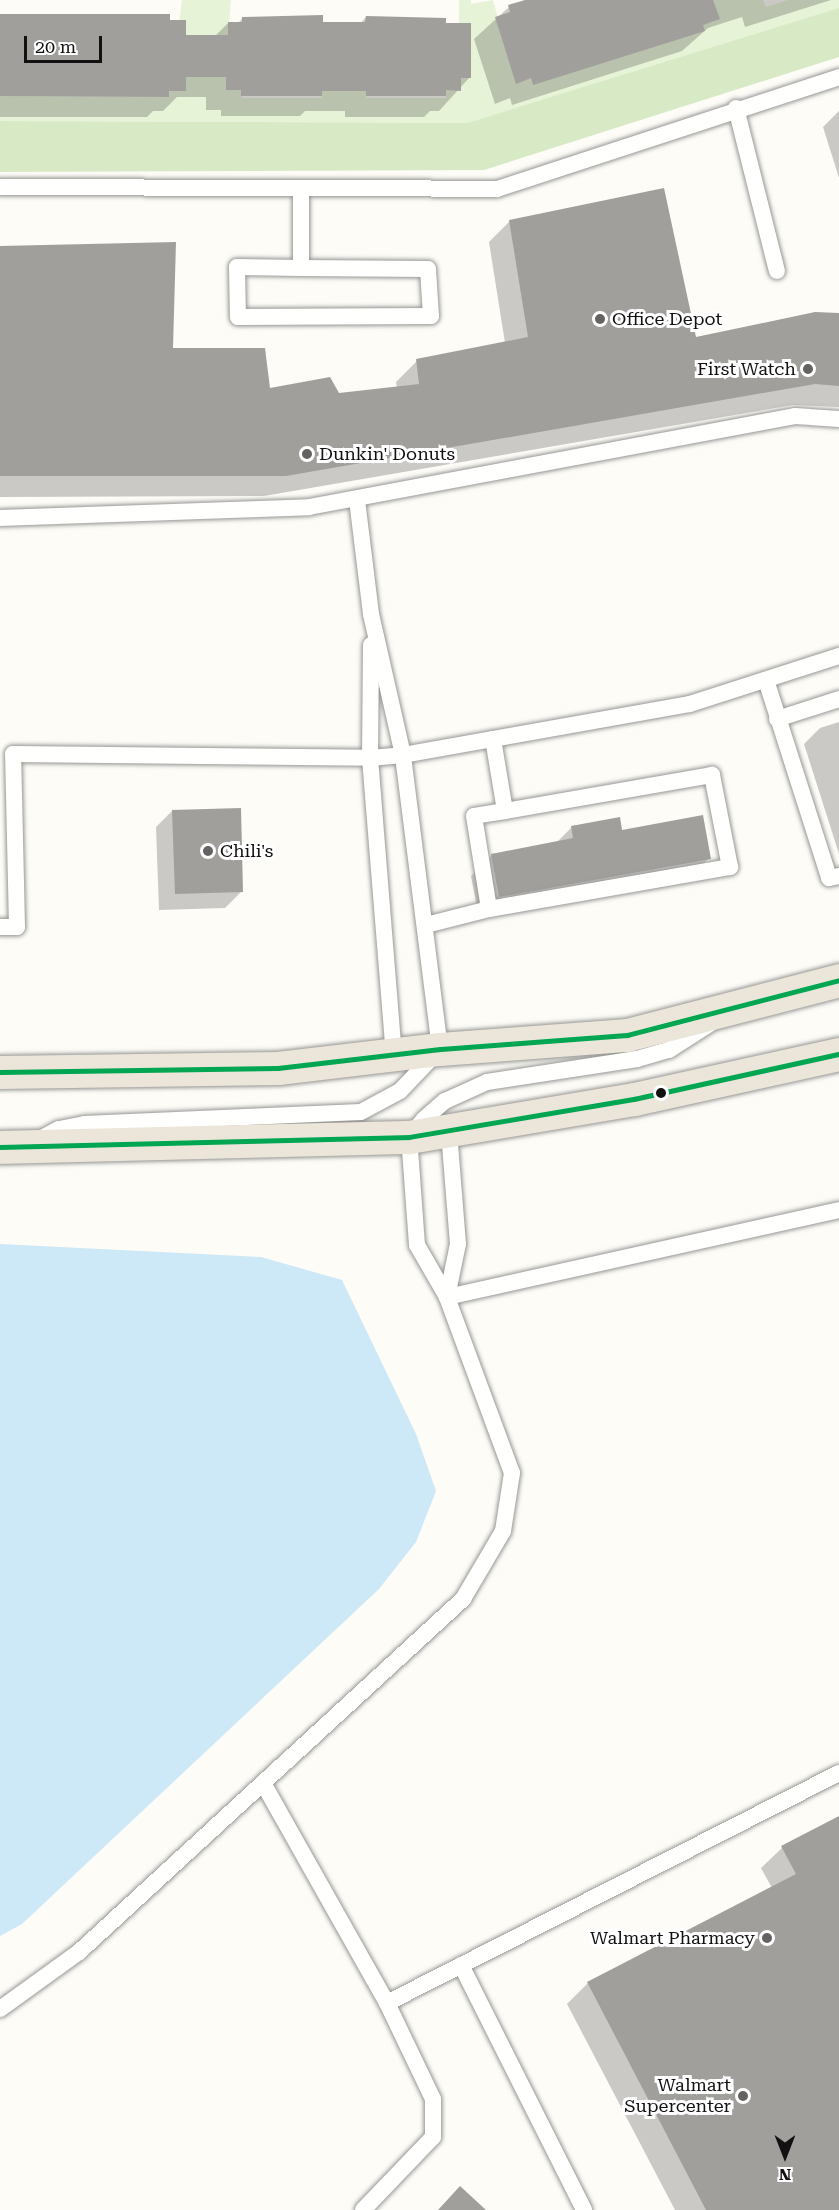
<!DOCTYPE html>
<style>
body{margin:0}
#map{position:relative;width:839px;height:2210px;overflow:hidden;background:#fdfcf7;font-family:"Roboto Serif",serif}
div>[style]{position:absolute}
.green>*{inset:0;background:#e7f3d7}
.forest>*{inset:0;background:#d8eac5}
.water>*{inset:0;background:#cde8f7}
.shadow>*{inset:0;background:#0003}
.building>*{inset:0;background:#a19f9c}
.roads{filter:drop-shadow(0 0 2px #979795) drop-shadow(0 0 2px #979795)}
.service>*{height:16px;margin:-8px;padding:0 8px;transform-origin:8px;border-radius:8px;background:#fffffe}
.trunk>*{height:33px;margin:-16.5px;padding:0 16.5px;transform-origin:16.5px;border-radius:16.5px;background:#ece5da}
.bus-1>*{height:4.5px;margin:-2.25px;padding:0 2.25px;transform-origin:2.25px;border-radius:2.25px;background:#00a651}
.dots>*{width:16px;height:16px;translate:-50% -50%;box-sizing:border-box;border:3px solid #fff;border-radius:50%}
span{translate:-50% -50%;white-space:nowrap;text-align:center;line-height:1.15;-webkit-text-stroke:6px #fff;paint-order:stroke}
.poi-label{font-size:18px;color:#111}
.left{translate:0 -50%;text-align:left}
.right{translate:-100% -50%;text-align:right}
.north{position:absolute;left:755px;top:2126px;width:60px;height:60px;-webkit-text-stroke:4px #fff;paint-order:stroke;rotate:180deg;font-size:16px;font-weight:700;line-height:24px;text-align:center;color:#111}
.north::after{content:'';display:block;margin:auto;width:21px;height:27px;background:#111;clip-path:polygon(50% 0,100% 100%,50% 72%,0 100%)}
.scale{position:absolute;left:24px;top:36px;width:78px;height:27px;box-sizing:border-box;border:3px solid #111;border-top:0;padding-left:8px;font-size:18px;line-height:21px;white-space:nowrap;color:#111;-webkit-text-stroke:4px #fff;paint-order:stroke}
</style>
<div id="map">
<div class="green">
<i style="clip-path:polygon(182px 0,231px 0,228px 35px,218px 35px,226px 77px,241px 90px,242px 98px,322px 98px,322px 90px,366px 91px,366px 98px,446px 98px,446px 90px,461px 90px,461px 78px,471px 78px,471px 36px,459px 23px,459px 0,471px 0,471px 4px,493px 0,516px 83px,531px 78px,533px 84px,719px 19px,713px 0,763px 0,766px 7px,788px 0,839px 0,839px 10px,467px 123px,0 121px,0 96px,169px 97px)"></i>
</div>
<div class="forest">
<i style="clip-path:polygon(839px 8px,839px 57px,484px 170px,0 172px,0 121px,467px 123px)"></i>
</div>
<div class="water">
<i style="clip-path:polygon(0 1244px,261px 1257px,342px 1280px,416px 1434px,436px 1491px,416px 1542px,379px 1589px,22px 1924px,0 1936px)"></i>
</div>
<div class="shadow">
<i style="clip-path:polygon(530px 0,831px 0,745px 27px,742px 17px,708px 28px,682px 51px,512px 105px,510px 98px,495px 104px,474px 39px,509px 7px)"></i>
<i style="clip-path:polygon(0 15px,169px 22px,184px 36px,215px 36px,228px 23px,238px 23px,243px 18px,360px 24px,366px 17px,445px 25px,470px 77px,439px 111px,430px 111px,424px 117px,345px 117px,345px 111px,305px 111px,300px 116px,221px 116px,221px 110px,206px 110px,206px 97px,177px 97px,163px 111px,153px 111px,147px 117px,0 117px)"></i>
<i style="clip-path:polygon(839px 111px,839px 178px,823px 127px)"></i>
<i style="clip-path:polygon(510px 221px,694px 339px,839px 315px,839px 407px,793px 405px,264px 496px,0 497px,0 247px,172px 350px,268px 390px,338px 394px,397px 388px,396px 382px,417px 361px,505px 343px,489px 242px)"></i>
<i style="clip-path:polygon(839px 722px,839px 854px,804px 744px,820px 728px)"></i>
<i style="clip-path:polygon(172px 811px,242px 891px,225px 908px,159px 910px,156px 827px)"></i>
<i style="clip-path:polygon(571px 828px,621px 832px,709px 858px,688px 879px,479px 917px,471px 876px,492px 855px,556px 843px)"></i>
<i style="clip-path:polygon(839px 1818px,839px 2210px,675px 2210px,567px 2004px,588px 1983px,772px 1888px,761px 1868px,782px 1848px)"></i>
</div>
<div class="building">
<i style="clip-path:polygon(525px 0,713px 0,720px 19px,703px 25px,705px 31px,533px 85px,531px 78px,516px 84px,495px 17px,510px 12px,508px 5px)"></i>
<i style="clip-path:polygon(0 14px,170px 14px,170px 20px,186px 20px,186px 35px,228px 35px,228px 22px,242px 22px,242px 17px,323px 15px,323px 22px,365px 22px,366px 16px,446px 18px,446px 23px,471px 23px,471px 78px,461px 78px,461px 91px,446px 90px,446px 96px,366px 96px,366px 91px,322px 91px,322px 96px,241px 96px,241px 90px,226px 90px,226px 77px,186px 77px,186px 91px,169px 91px,169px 97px,0 96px)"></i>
<i style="clip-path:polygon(664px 188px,696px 337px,815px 312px,839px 313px,839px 386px,815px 384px,286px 476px,0 476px,0 246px,176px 242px,173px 348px,265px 348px,270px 388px,330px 377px,339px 393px,419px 384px,416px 359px,528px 337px,509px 220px)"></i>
<i style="clip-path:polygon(241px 808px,243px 892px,175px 894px,172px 810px)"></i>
<i style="clip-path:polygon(703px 815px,711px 859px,499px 897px,491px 854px,573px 838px,571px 826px,620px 817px,622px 830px)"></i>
<i style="clip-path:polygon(839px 1816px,839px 2210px,706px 2210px,587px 1982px,796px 1874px,781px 1846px)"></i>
<i style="clip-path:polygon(460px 2186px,486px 2210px,438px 2210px)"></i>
</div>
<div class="roads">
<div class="service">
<i style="left:736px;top:108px;width:168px;rotate:75.9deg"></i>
<i style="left:0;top:187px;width:497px;rotate:0.2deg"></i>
<i style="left:497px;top:189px;width:360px;rotate:-18.1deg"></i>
<i style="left:301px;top:268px;width:64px;rotate:-179.1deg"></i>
<i style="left:237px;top:267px;width:50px;rotate:88.9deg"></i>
<i style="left:238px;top:317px;width:193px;rotate:-0.3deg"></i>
<i style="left:431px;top:316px;width:47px;rotate:-93.7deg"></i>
<i style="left:428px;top:269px;width:127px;rotate:-179.5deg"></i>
<i style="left:301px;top:268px;width:78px;rotate:-90deg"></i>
<i style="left:0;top:518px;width:309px;rotate:-2deg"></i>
<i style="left:309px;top:507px;width:494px;rotate:-10.6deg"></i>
<i style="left:795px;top:416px;width:44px;rotate:3.9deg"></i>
<i style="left:371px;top:645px;width:113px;rotate:90.5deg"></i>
<i style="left:370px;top:758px;width:297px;rotate:85.4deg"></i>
<i style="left:766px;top:680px;width:208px;rotate:72.3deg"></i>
<i style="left:829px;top:878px;width:10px;rotate:-11deg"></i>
<i style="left:777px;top:719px;width:65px;rotate:-17.9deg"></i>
<i style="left:493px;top:739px;width:73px;rotate:80.5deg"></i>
<i style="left:505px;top:811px;width:31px;rotate:171deg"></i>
<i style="left:474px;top:816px;width:94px;rotate:80.8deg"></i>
<i style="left:489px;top:909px;width:245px;rotate:-9.9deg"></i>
<i style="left:730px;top:867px;width:94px;rotate:-101.1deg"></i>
<i style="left:712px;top:775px;width:210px;rotate:170.1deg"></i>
<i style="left:426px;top:925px;width:65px;rotate:-14.3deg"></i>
<i style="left:0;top:927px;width:17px"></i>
<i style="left:17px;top:927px;width:173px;rotate:-91.3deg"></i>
<i style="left:13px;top:754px;width:357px;rotate:0.6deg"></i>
<i style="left:370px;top:758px;width:33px;rotate:-5deg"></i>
<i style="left:403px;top:755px;width:291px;rotate:-10.1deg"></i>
<i style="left:690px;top:704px;width:157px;rotate:-17.9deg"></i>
<i style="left:40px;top:1139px;width:21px;rotate:-28deg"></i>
<i style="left:59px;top:1129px;width:25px;rotate:-11deg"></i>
<i style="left:84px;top:1124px;width:277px;rotate:-2.5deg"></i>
<i style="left:361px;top:1112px;width:44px;rotate:-28.3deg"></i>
<i style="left:400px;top:1091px;width:58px;rotate:-46.4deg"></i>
<i style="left:440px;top:1049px;width:296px;rotate:-97.2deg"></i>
<i style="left:403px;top:755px;width:145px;rotate:-102.8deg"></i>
<i style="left:371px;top:614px;width:115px;rotate:-97deg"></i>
<i style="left:447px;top:1297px;width:60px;rotate:-120deg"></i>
<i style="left:417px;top:1245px;width:108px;rotate:-94.2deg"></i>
<i style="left:409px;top:1137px;width:23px;rotate:-50deg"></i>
<i style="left:424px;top:1119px;width:28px;rotate:-41deg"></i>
<i style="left:445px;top:1101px;width:46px;rotate:-24.3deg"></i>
<i style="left:487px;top:1082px;width:152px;rotate:-8.7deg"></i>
<i style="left:637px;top:1059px;width:33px;rotate:-16deg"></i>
<i style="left:669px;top:1050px;width:56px;rotate:-32.6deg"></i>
<i style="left:447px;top:1297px;width:54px;rotate:-78.3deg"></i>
<i style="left:458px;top:1244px;width:112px;rotate:-94.6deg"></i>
<i style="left:263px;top:1783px;width:253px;rotate:60.6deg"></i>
<i style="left:387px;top:2003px;width:106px;rotate:64.4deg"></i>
<i style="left:433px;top:2099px;width:38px;rotate:90deg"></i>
<i style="left:433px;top:2137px;width:101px;rotate:133.8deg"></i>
<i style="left:461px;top:1965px;width:274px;rotate:63.3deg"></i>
<i style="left:387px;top:2003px;width:507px;rotate:-26.97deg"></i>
<i style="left:0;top:2009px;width:97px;rotate:-35.8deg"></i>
<i style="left:79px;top:1952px;width:522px;rotate:-42.59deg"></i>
<i style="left:463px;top:1599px;width:79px;rotate:-59.5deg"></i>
<i style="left:503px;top:1531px;width:59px;rotate:-81.2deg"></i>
<i style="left:512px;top:1473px;width:188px;rotate:-110.3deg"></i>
<i style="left:447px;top:1297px;width:402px;rotate:-12.5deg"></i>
</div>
<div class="trunk">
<i style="left:0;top:1072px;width:278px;rotate:-0.8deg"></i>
<i style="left:278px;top:1068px;width:163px;rotate:-6.7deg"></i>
<i style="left:440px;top:1049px;width:188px;rotate:-4.3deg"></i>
<i style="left:627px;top:1035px;width:219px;rotate:-14.5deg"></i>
<i style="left:0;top:1147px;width:409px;rotate:-1.4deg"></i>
<i style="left:409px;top:1137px;width:228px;rotate:-9.6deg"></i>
<i style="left:634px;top:1099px;width:210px;rotate:-12.4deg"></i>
</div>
</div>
<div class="bus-1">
<i style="left:0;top:1072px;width:278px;rotate:-0.8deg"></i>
<i style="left:278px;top:1068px;width:163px;rotate:-6.7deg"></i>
<i style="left:440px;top:1049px;width:188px;rotate:-4.3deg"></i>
<i style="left:627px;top:1035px;width:219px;rotate:-14.5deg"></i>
<i style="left:0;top:1147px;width:409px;rotate:-1.4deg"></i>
<i style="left:409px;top:1137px;width:228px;rotate:-9.6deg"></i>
<i style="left:634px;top:1099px;width:210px;rotate:-12.4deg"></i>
</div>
<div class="dots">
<i style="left:600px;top:319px;background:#646362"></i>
<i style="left:808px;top:369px;background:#646362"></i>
<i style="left:307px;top:454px;background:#646362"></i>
<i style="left:208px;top:851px;background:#646362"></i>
<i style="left:661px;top:1093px;background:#111"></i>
<i style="left:767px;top:1938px;background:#646362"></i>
<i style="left:743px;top:2096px;background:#646362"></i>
</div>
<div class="poi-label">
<span class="left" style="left:612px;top:319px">Office Depot</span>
<span class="right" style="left:796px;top:369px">First Watch</span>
<span class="left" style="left:319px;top:454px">Dunkin' Donuts</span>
<span class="left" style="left:220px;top:851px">Chili's</span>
<span class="right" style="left:755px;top:1938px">Walmart Pharmacy</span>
<span class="right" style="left:731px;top:2096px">Walmart<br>Supercenter</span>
</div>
<div class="north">N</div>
<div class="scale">20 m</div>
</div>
